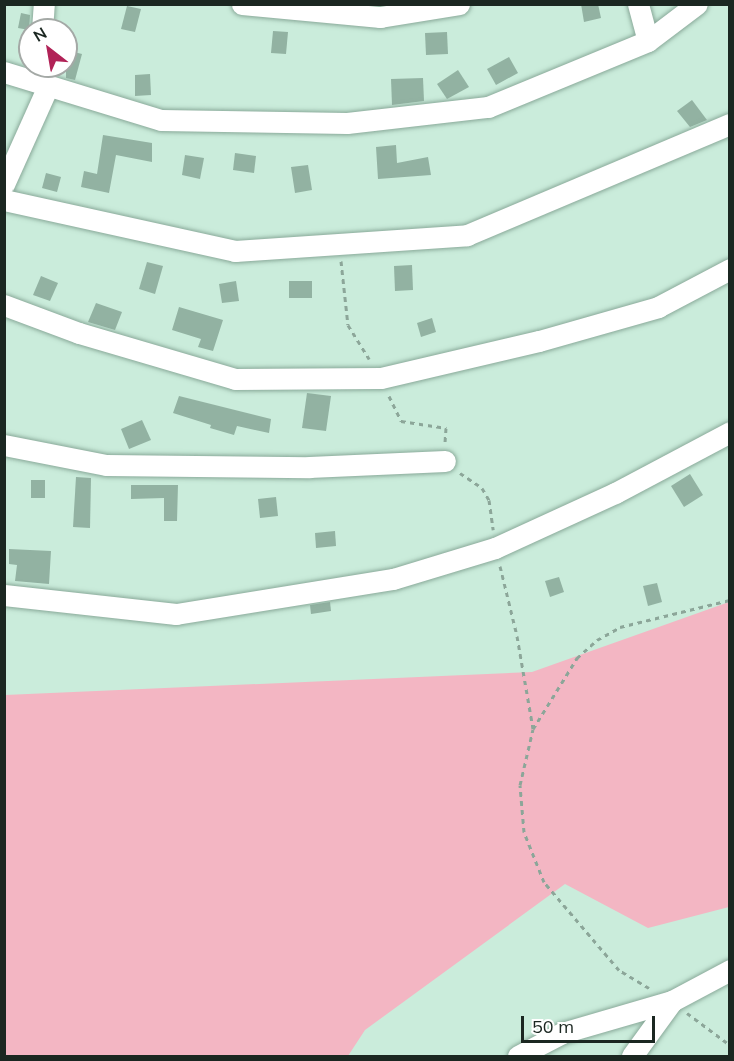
<!DOCTYPE html>
<style>
body{margin:0}
#map{position:relative;width:734px;height:1061px;overflow:hidden;background:#caecdb;font-family:Mulish,sans-serif}
div>[style]{position:absolute}
.green>*{inset:0;background:#f3b6c3}
.building>*{inset:0;background:#92b2a2}
.path>*{height:3px;margin-top:-1.5px;transform-origin:0;background:repeating-linear-gradient(90deg,#8ca699 0 4.5px,transparent 0 9px)}
.roads{filter:drop-shadow(0 0 2px #89a999) drop-shadow(0 0 2px #89a999)}
.minor>*{height:21px;margin:-10.5px;padding:0 10.5px;transform-origin:10.5px;border-radius:10.5px;background:#fff}
span{translate:-50% -50%;white-space:nowrap;text-align:center;line-height:1.15;-webkit-text-stroke:6px #fff;paint-order:stroke}
.frame{position:absolute;inset:0;border:6px solid #1b2721;pointer-events:none}
.north{position:absolute;left:18px;top:18px;width:60px;height:60px;box-sizing:border-box;background:#fff;border:2px solid #a4a9a6;border-radius:50%;rotate:329deg;font-size:16px;font-weight:700;line-height:24px;text-align:center;color:#1b2721}
.north::after{content:'';display:block;margin:auto;width:21px;height:27px;background:#b12257;clip-path:polygon(50% 0,100% 100%,50% 72%,0 100%)}
.scale{position:absolute;left:521px;top:1016px;width:134px;height:27px;box-sizing:border-box;border:3px solid #1b2721;border-top:0;padding-left:8px;font-size:18px;line-height:21px;white-space:nowrap;color:#1b2721;-webkit-text-stroke:4px #fff;paint-order:stroke}
</style>
<div id="map">
<div class="green">
<i style="clip-path:polygon(729px 602px,729px 907px,648px 928px,565px 884px,365px 1030px,348px 1056px,5px 1056px,5px 695px,532px 672px)"></i>
</div>
<div class="building">
<i style="clip-path:polygon(581px 4px,598px 4px,601px 18px,584px 22px)"></i>
<i style="clip-path:polygon(127px 6px,141px 9px,135px 32px,121px 29px)"></i>
<i style="clip-path:polygon(21px 13px,30px 15px,29px 30px,18px 28px)"></i>
<i style="clip-path:polygon(273px 31px,288px 32px,286px 54px,271px 53px)"></i>
<i style="clip-path:polygon(447px 32px,448px 54px,426px 55px,425px 33px)"></i>
<i style="clip-path:polygon(66px 50px,82px 54px,75px 80px,66px 78px)"></i>
<i style="clip-path:polygon(509px 57px,518px 73px,496px 85px,487px 69px)"></i>
<i style="clip-path:polygon(458px 70px,469px 87px,447px 99px,437px 84px)"></i>
<i style="clip-path:polygon(150px 74px,151px 95px,135px 96px,135px 75px)"></i>
<i style="clip-path:polygon(423px 78px,424px 101px,392px 105px,391px 79px)"></i>
<i style="clip-path:polygon(692px 100px,707px 120px,690px 127px,677px 111px)"></i>
<i style="clip-path:polygon(103px 135px,152px 143px,152px 162px,116px 155px,109px 193px,81px 187px,84px 171px,97px 174px)"></i>
<i style="clip-path:polygon(396px 145px,397px 163px,428px 157px,431px 175px,378px 179px,376px 147px)"></i>
<i style="clip-path:polygon(235px 153px,256px 156px,254px 173px,233px 170px)"></i>
<i style="clip-path:polygon(185px 155px,204px 158px,200px 179px,182px 175px)"></i>
<i style="clip-path:polygon(308px 165px,312px 190px,295px 193px,291px 167px)"></i>
<i style="clip-path:polygon(46px 173px,61px 177px,57px 192px,42px 188px)"></i>
<i style="clip-path:polygon(147px 262px,163px 266px,155px 294px,139px 289px)"></i>
<i style="clip-path:polygon(412px 265px,413px 290px,395px 291px,394px 266px)"></i>
<i style="clip-path:polygon(41px 276px,58px 283px,50px 301px,33px 295px)"></i>
<i style="clip-path:polygon(236px 281px,239px 301px,222px 303px,219px 284px)"></i>
<i style="clip-path:polygon(289px 281px,312px 281px,312px 298px,289px 298px)"></i>
<i style="clip-path:polygon(96px 303px,122px 312px,115px 330px,88px 322px)"></i>
<i style="clip-path:polygon(179px 307px,223px 320px,213px 351px,198px 347px,201px 339px,172px 330px)"></i>
<i style="clip-path:polygon(432px 318px,436px 332px,421px 337px,417px 323px)"></i>
<i style="clip-path:polygon(307px 393px,331px 396px,326px 431px,302px 428px)"></i>
<i style="clip-path:polygon(179px 396px,271px 419px,269px 433px,237px 426px,234px 435px,210px 428px,211px 425px,173px 413px)"></i>
<i style="clip-path:polygon(142px 420px,151px 440px,129px 449px,121px 429px)"></i>
<i style="clip-path:polygon(690px 474px,703px 495px,684px 507px,671px 486px)"></i>
<i style="clip-path:polygon(76px 477px,91px 478px,90px 528px,73px 527px)"></i>
<i style="clip-path:polygon(31px 480px,45px 480px,45px 498px,31px 498px)"></i>
<i style="clip-path:polygon(131px 485px,178px 485px,177px 521px,164px 521px,164px 498px,131px 499px)"></i>
<i style="clip-path:polygon(276px 497px,278px 516px,260px 518px,258px 499px)"></i>
<i style="clip-path:polygon(335px 531px,336px 546px,316px 548px,315px 533px)"></i>
<i style="clip-path:polygon(9px 549px,51px 551px,49px 584px,15px 581px,17px 565px,9px 564px)"></i>
<i style="clip-path:polygon(559px 577px,564px 592px,550px 597px,545px 581px)"></i>
<i style="clip-path:polygon(657px 583px,662px 602px,648px 606px,643px 586px)"></i>
<i style="clip-path:polygon(330px 602px,331px 611px,311px 614px,310px 605px)"></i>
</div>
<div class="path">
<i style="left:341px;top:261px;width:64px;rotate:83.8deg"></i>
<i style="left:348px;top:325px;width:40px;rotate:58deg"></i>
<i style="left:389px;top:396px;width:28px;rotate:64deg"></i>
<i style="left:401px;top:421px;width:46px;rotate:8.8deg"></i>
<i style="left:446px;top:428px;width:16px;rotate:94deg"></i>
<i style="left:460px;top:473px;width:27px;rotate:34deg"></i>
<i style="left:482px;top:488px;width:14px;rotate:60deg"></i>
<i style="left:489px;top:500px;width:30px;rotate:82deg"></i>
<i style="left:500px;top:566px;width:72px;rotate:76.3deg"></i>
<i style="left:517px;top:636px;width:94px;rotate:80.2deg"></i>
<i style="left:649px;top:988px;width:35px;rotate:-149deg"></i>
<i style="left:619px;top:970px;width:116px;rotate:-130.4deg"></i>
<i style="left:544px;top:882px;width:54px;rotate:-111.8deg"></i>
<i style="left:524px;top:832px;width:47px;rotate:-94.9deg"></i>
<i style="left:520px;top:785px;width:57px;rotate:-76.9deg"></i>
<i style="left:533px;top:729px;width:84px;rotate:-58.2deg"></i>
<i style="left:577px;top:658px;width:27px;rotate:-42deg"></i>
<i style="left:597px;top:640px;width:26px;rotate:-29deg"></i>
<i style="left:620px;top:627px;width:113px;rotate:-13.8deg"></i>
<i style="left:687px;top:1013px;width:54px;rotate:36.7deg"></i>
</div>
<div class="roads">
<div class="minor">
<i style="left:242px;top:4px;width:139px;rotate:5.4deg"></i>
<i style="left:380px;top:17px;width:80px;rotate:-9.3deg"></i>
<i style="left:638px;top:4px;width:38px;rotate:75deg"></i>
<i style="left:42px;top:30px;width:26px;rotate:-86deg"></i>
<i style="left:4px;top:72px;width:164px;rotate:17deg"></i>
<i style="left:161px;top:120px;width:186px;rotate:0.9deg"></i>
<i style="left:347px;top:123px;width:142px;rotate:-6.5deg"></i>
<i style="left:488px;top:107px;width:173px;rotate:-22.4deg"></i>
<i style="left:648px;top:41px;width:61px;rotate:-37.1deg"></i>
<i style="left:4px;top:184px;width:107px;rotate:-65.8deg"></i>
<i style="left:4px;top:200px;width:237px;rotate:12.4deg"></i>
<i style="left:235px;top:251px;width:233px;rotate:-3.9deg"></i>
<i style="left:467px;top:235px;width:285px;rotate:-22.9deg"></i>
<i style="left:4px;top:305px;width:80px;rotate:20.5deg"></i>
<i style="left:79px;top:333px;width:163px;rotate:16.4deg"></i>
<i style="left:235px;top:379px;width:146px;rotate:-0.4deg"></i>
<i style="left:381px;top:378px;width:162px;rotate:-13.2deg"></i>
<i style="left:539px;top:341px;width:124px;rotate:-15.9deg"></i>
<i style="left:658px;top:307px;width:81px;rotate:-27.8deg"></i>
<i style="left:4px;top:445px;width:104px;rotate:11.1deg"></i>
<i style="left:106px;top:465px;width:203px;rotate:0.6deg"></i>
<i style="left:309px;top:467px;width:136px;rotate:-2.5deg"></i>
<i style="left:4px;top:595px;width:173px;rotate:6.3deg"></i>
<i style="left:176px;top:614px;width:220px;rotate:-9.2deg"></i>
<i style="left:393px;top:579px;width:107px;rotate:-16.9deg"></i>
<i style="left:495px;top:548px;width:132px;rotate:-24.6deg"></i>
<i style="left:615px;top:493px;width:130px;rotate:-27.9deg"></i>
<i style="left:518px;top:1056px;width:50px;rotate:-27.6deg"></i>
<i style="left:562px;top:1033px;width:115px;rotate:-16.2deg"></i>
<i style="left:632px;top:1056px;width:68px;rotate:-54deg"></i>
<i style="left:672px;top:1001px;width:66px;rotate:-28.1deg"></i>
</div>
</div>
<div class="frame"></div>
<div class="north">N</div>
<div class="scale">50 m</div>
</div>
